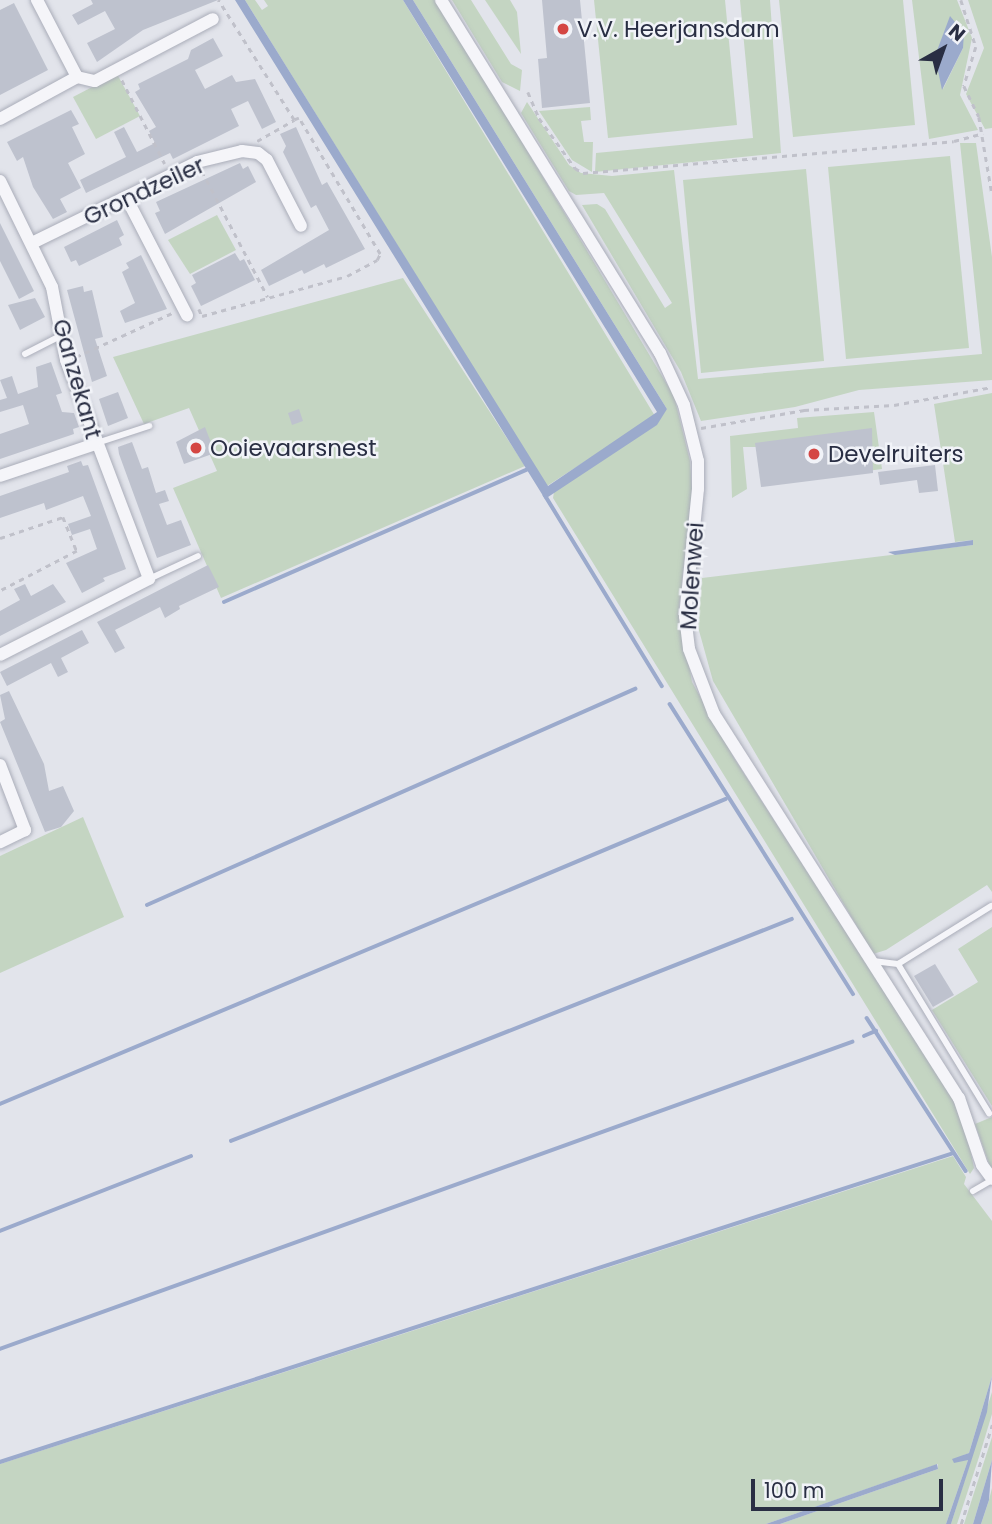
<!DOCTYPE html>
<style>
body{margin:0}
#map{position:relative;width:992px;height:1524px;overflow:hidden;background:#e2e4eb;font-family:Poppins,sans-serif}
div>[style]{position:absolute}
.green>*{inset:0;background:#c4d5c2}
.water>*{inset:0;background:#9baacc}
.stream>*{height:3.5px;margin:-1.75px;padding:0 1.75px;transform-origin:1.75px;border-radius:1.75px;background:#9baacc}
.building>*{inset:0;background:#bec2ce}
.path>*{height:2.5px;margin-top:-1.25px;transform-origin:0;background:repeating-linear-gradient(90deg,#c0c1ca 0 5px,transparent 0 10px)}
.roads{filter:drop-shadow(0 0 2px #aaadb9) drop-shadow(0 0 2px #aaadb9)}
.lane>*{height:6px;margin:-3px;padding:0 3px;transform-origin:3px;border-radius:3px;background:#f5f5f9}
.street>*{height:12px;margin:-6px;padding:0 6px;transform-origin:6px;border-radius:6px;background:#f5f5f9}
.dots>*{width:19px;height:19px;translate:-50% -50%;box-sizing:border-box;border:4px solid #f1f3f8;border-radius:50%}
span{translate:-50% -50%;white-space:nowrap;text-align:center;line-height:1.15;-webkit-text-stroke:5px #f1f3f8;paint-order:stroke}
.poi-label{font-size:23px;color:#292e43}
.left{translate:0 -50%;text-align:left}
.street-label{font-size:23px;color:#292e43}
.north{position:absolute;left:908px;top:14px;width:70px;height:70px;-webkit-text-stroke:5px #f1f3f8;paint-order:stroke;rotate:40deg;font-size:19px;font-weight:700;line-height:28px;text-align:center;color:#292e43}
.north::after{content:'';display:block;margin:auto;width:24px;height:32px;background:#292e43;clip-path:polygon(50% 0,100% 100%,50% 72%,0 100%)}
.scale{position:absolute;left:751px;top:1479px;width:192px;height:32px;box-sizing:border-box;border:4px solid #292e43;border-top:0;padding-left:9px;font-size:21px;line-height:24px;white-space:nowrap;color:#292e43;-webkit-text-stroke:5px #f1f3f8;paint-order:stroke}
</style>
<div id="map">
<div class="green">
<i style="clip-path:polygon(245px 0,255px 0,262px 10px,268px 6px,264px 0,403px 0,655px 416px,547px 486px)"></i>
<i style="clip-path:polygon(413px 0,437px 0,674px 396px,690px 461px,692px 491px,679px 608px,692px 682px,734px 758px,963px 1114px,974px 1168px,970px 1174px,553px 498px,554px 492px,667px 409px)"></i>
<i style="clip-path:polygon(452px 0,471px 0,511px 64px,522px 70px,520px 91px,502px 82px)"></i>
<i style="clip-path:polygon(485px 0,510px 0,517px 12px,521px 54px)"></i>
<i style="clip-path:polygon(594px 0,725px 0,737px 125px,608px 138px)"></i>
<i style="clip-path:polygon(740px 0,770px 0,781px 153px,595px 172px,596px 153px,753px 138px)"></i>
<i style="clip-path:polygon(779px 0,903px 0,915px 125px,793px 137px)"></i>
<i style="clip-path:polygon(evenodd,912px 0,957px 0,972px 38px,960px 95px,978px 130px,929px 139px,912px 0,950px 17px,963px 48px,943px 89px,950px 17px)"></i>
<i style="clip-path:polygon(968px 0,992px 0,992px 128px,985px 129px,966px 94px,984px 48px)"></i>
<i style="clip-path:polygon(117px 74px,140px 116px,96px 139px,73px 97px)"></i>
<i style="clip-path:polygon(527px 102px,569px 165px,581px 173px,612px 176px,674px 170px,698px 379px,982px 354px,960px 143px,976px 143px,992px 257px,992px 380px,859px 390px,795px 407px,701px 421px,681px 372px,582px 205px,597px 204px,605px 209px,665px 308px,672px 303px,604px 193px,576px 195px,569px 191px,521px 113px)"></i>
<i style="clip-path:polygon(590px 107px,591px 120px,581px 121px,584px 142px,593px 142px,592px 172px,572px 160px,539px 111px)"></i>
<i style="clip-path:polygon(950px 156px,969px 348px,846px 359px,828px 167px)"></i>
<i style="clip-path:polygon(806px 169px,824px 361px,701px 373px,683px 180px)"></i>
<i style="clip-path:polygon(217px 215px,236px 250px,190px 274px,168px 240px)"></i>
<i style="clip-path:polygon(403px 278px,525px 466px,221px 598px,173px 488px,217px 471px,189px 408px,144px 424px,113px 357px)"></i>
<i style="clip-path:polygon(992px 393px,992px 892px,987px 885px,886px 950px,873px 954px,713px 681px,698px 627px,702px 578px,973px 545px,973px 540px,955px 542px,934px 404px)"></i>
<i style="clip-path:polygon(874px 412px,882px 469px,768px 484px,761px 447px,743px 447px,747px 489px,732px 498px,730px 436px,798px 428px,797px 418px)"></i>
<i style="clip-path:polygon(83px 817px,124px 917px,0 973px,0 856px)"></i>
<i style="clip-path:polygon(992px 927px,992px 1106px,932px 1010px,978px 982px,958px 949px)"></i>
<i style="clip-path:polygon(992px 1117px,992px 1172px,975px 1124px)"></i>
<i style="clip-path:polygon(953px 1156px,966px 1177px,964px 1184px,992px 1221px,992px 1376px,969px 1453px,964px 1455px,968px 1460px,946px 1524px,780px 1524px,938px 1469px,938px 1464px,766px 1524px,0 1524px,0 1464px)"></i>
<i style="clip-path:polygon(992px 1392px,992px 1414px,979px 1457px,957px 1524px,951px 1524px)"></i>
<i style="clip-path:polygon(992px 1437px,992px 1460px,973px 1524px,964px 1524px)"></i>
<i style="clip-path:polygon(992px 1488px,992px 1524px,981px 1524px,989px 1500px)"></i>
</div>
<div class="water">
<i style="clip-path:polygon(235px 0,245px 0,548px 486px,657px 412px,403px 0,413px 0,667px 409px,657px 425px,545px 499px)"></i>
<i style="clip-path:polygon(950px 16px,964px 33px,963px 48px,942px 90px,935px 56px)"></i>
<i style="clip-path:polygon(973px 540px,973px 545px,895px 555px,888px 552px)"></i>
<i style="clip-path:polygon(992px 1376px,987px 1412px,951px 1524px,946px 1524px,968px 1460px,954px 1463px,952px 1459px,969px 1453px)"></i>
<i style="clip-path:polygon(992px 1460px,989px 1500px,981px 1524px,973px 1524px)"></i>
<i style="clip-path:polygon(937px 1464px,938px 1469px,780px 1524px,766px 1524px)"></i>
</div>
<div class="stream">
<i style="left:545px;top:495px;width:224px;rotate:58.5deg"></i>
<i style="left:224px;top:602px;width:330px;rotate:-23.6deg"></i>
<i style="left:670px;top:704px;width:343px;rotate:57.7deg"></i>
<i style="left:147px;top:905px;width:534px;rotate:-23.88deg"></i>
<i style="left:867px;top:1018px;width:182px;rotate:57.1deg"></i>
<i style="left:864px;top:1036px;width:13px;rotate:-23deg"></i>
<i style="left:0;top:1104px;width:787px;rotate:-22.79deg"></i>
<i style="left:231px;top:1141px;width:603px;rotate:-21.59deg"></i>
<i style="left:0;top:1231px;width:205px;rotate:-21.4deg"></i>
<i style="left:0;top:1349px;width:906px;rotate:-19.82deg"></i>
<i style="left:0;top:1462px;width:1000px;rotate:-17.95deg"></i>
</div>
<div class="building">
<i style="clip-path:polygon(91px 0,218px 0,143px 30px,97px 62px,87px 43px,115px 29px,105px 11px,78px 25px,72px 15px,93px 4px)"></i>
<i style="clip-path:polygon(542px 0,580px 0,590px 103px,542px 108px,538px 59px,547px 58px)"></i>
<i style="clip-path:polygon(14px 3px,48px 70px,0 95px,0 10px)"></i>
<i style="clip-path:polygon(213px 38px,223px 56px,195px 70px,205px 89px,232px 75px,236px 82px,255px 79px,276px 122px,262px 129px,248px 101px,231px 109px,239px 126px,173px 159px,170px 153px,86px 193px,80px 180px,126px 157px,114px 132px,124px 127px,137px 152px,155px 143px,149px 131px,156px 127px,135px 92px,140px 89px,138px 84px,188px 59px,191px 50px)"></i>
<i style="clip-path:polygon(71px 110px,79px 124px,72px 127px,85px 154px,68px 163px,81px 188px,60px 199px,67px 212px,53px 219px,33px 187px,23px 157px,17px 161px,7px 142px)"></i>
<i style="clip-path:polygon(296px 127px,322px 185px,327px 182px,365px 249px,326px 268px,324px 264px,304px 274px,302px 270px,269px 286px,261px 270px,329px 230px,316px 205px,311px 208px,283px 152px,286px 146px,280px 134px)"></i>
<i style="clip-path:polygon(240px 163px,243px 169px,248px 166px,256px 182px,165px 234px,155px 213px,160px 211px,156px 202px)"></i>
<i style="clip-path:polygon(117px 220px,124px 235px,119px 238px,122px 245px,79px 266px,76px 260px,71px 262px,64px 247px)"></i>
<i style="clip-path:polygon(0 223px,34px 291px,19px 299px,0 261px)"></i>
<i style="clip-path:polygon(235px 253px,240px 261px,244px 259px,255px 280px,201px 306px,191px 286px,196px 283px,192px 275px)"></i>
<i style="clip-path:polygon(141px 255px,167px 309px,125px 323px,120px 311px,135px 303px,122px 272px,129px 268px,126px 263px)"></i>
<i style="clip-path:polygon(83px 286px,84px 292px,92px 290px,103px 337px,95px 339px,107px 376px,92px 382px,67px 290px)"></i>
<i style="clip-path:polygon(35px 298px,45px 317px,20px 330px,8px 305px)"></i>
<i style="clip-path:polygon(51px 362px,62px 393px,56px 395px,62px 412px,74px 413px,79px 427px,73px 429px,74px 434px,0 459px,0 434px,29px 424px,23px 405px,0 412px,0 400px,7px 398px,0 380px,12px 376px,18px 394px,38px 387px,36px 367px)"></i>
<i style="clip-path:polygon(118px 392px,128px 418px,108px 426px,99px 399px)"></i>
<i style="clip-path:polygon(299px 409px,303px 421px,292px 425px,288px 413px)"></i>
<i style="clip-path:polygon(205px 427px,215px 453px,184px 464px,176px 442px)"></i>
<i style="clip-path:polygon(872px 428px,873px 473px,761px 487px,755px 443px)"></i>
<i style="clip-path:polygon(132px 442px,142px 469px,148px 467px,156px 493px,165px 490px,169px 501px,159px 504px,167px 525px,181px 520px,191px 545px,157px 558px,119px 454px,118px 447px)"></i>
<i style="clip-path:polygon(81px 461px,83px 466px,88px 465px,126px 569px,103px 578px,105px 581px,82px 593px,66px 563px,97px 549px,90px 529px,72px 535px,68px 524px,91px 516px,83px 496px,46px 510px,44px 503px,0 518px,0 496px,69px 472px,67px 466px)"></i>
<i style="clip-path:polygon(935px 465px,938px 491px,919px 493px,917px 480px,880px 485px,878px 472px)"></i>
<i style="clip-path:polygon(208px 565px,219px 587px,179px 606px,180px 609px,165px 618px,160px 607px,115px 630px,125px 648px,115px 653px,97px 622px)"></i>
<i style="clip-path:polygon(25px 584px,31px 596px,53px 584px,66px 602px,0 636px,0 611px,20px 600px,14px 589px)"></i>
<i style="clip-path:polygon(82px 630px,89px 643px,61px 658px,68px 672px,58px 677px,51px 663px,7px 686px,0 672px)"></i>
<i style="clip-path:polygon(9px 691px,44px 764px,49px 791px,63px 786px,74px 811px,61px 827px,45px 832px,0 722px,5px 719px,0 695px)"></i>
<i style="clip-path:polygon(935px 964px,954px 995px,933px 1007px,914px 976px)"></i>
</div>
<div class="path">
<i style="left:961px;top:0;width:49px;rotate:72.3deg"></i>
<i style="left:976px;top:47px;width:41px;rotate:107.1deg"></i>
<i style="left:964px;top:86px;width:34px;rotate:64deg"></i>
<i style="left:979px;top:117px;width:78px;rotate:80.4deg"></i>
<i style="left:122px;top:80px;width:94px;rotate:62.9deg"></i>
<i style="left:528px;top:92px;width:28px;rotate:67deg"></i>
<i style="left:539px;top:118px;width:62px;rotate:54.2deg"></i>
<i style="left:575px;top:168px;width:9px;rotate:32deg"></i>
<i style="left:583px;top:173px;width:372px;rotate:-4.9deg"></i>
<i style="left:954px;top:141px;width:30px;rotate:-15deg"></i>
<i style="left:257px;top:141px;width:43px;rotate:-29.6deg"></i>
<i style="left:202px;top:171px;width:142px;rotate:62.4deg"></i>
<i style="left:199px;top:309px;width:8px;rotate:67deg"></i>
<i style="left:202px;top:316px;width:150px;rotate:-15.4deg"></i>
<i style="left:347px;top:276px;width:34px;rotate:-28deg"></i>
<i style="left:377px;top:260px;width:7px;rotate:-63deg"></i>
<i style="left:380px;top:254px;width:158px;rotate:-120.8deg"></i>
<i style="left:299px;top:118px;width:5px;rotate:158deg"></i>
<i style="left:294px;top:120px;width:142px;rotate:-122.3deg"></i>
<i style="left:76px;top:357px;width:106px;rotate:-24.6deg"></i>
<i style="left:701px;top:428px;width:105px;rotate:-9.9deg"></i>
<i style="left:804px;top:410px;width:90px;rotate:-3.2deg"></i>
<i style="left:894px;top:405px;width:100px;rotate:-10.4deg"></i>
<i style="left:0;top:538px;width:66px;rotate:-18.4deg"></i>
<i style="left:63px;top:517px;width:37px;rotate:68deg"></i>
<i style="left:77px;top:551px;width:87px;rotate:152.5deg"></i>
<i style="left:961px;top:1524px;width:104px;rotate:-72.6deg"></i>
</div>
<div class="roads">
<div class="lane">
<i style="left:25px;top:354px;width:39px;rotate:-27deg"></i>
<i style="left:97px;top:443px;width:55px;rotate:-18.1deg"></i>
<i style="left:149px;top:579px;width:54px;rotate:-25.1deg"></i>
<i style="left:873px;top:961px;width:25px;rotate:7deg"></i>
<i style="left:898px;top:964px;width:110px;rotate:-31.9deg"></i>
<i style="left:898px;top:964px;width:175px;rotate:58.6deg"></i>
<i style="left:973px;top:1191px;width:22px;rotate:-30deg"></i>
</div>
<div class="street">
<i style="left:37px;top:0;width:87px;rotate:62.5deg"></i>
<i style="left:441px;top:0;width:415px;rotate:58.2deg"></i>
<i style="left:660px;top:353px;width:57px;rotate:65.2deg"></i>
<i style="left:684px;top:405px;width:58px;rotate:76deg"></i>
<i style="left:698px;top:461px;width:28px;rotate:90deg"></i>
<i style="left:698px;top:489px;width:128px;rotate:95.8deg"></i>
<i style="left:685px;top:616px;width:33px;rotate:83deg"></i>
<i style="left:689px;top:649px;width:70px;rotate:69deg"></i>
<i style="left:714px;top:714px;width:456px;rotate:57.5deg"></i>
<i style="left:959px;top:1098px;width:71px;rotate:71.1deg"></i>
<i style="left:982px;top:1165px;width:17px;rotate:54deg"></i>
<i style="left:77px;top:77px;width:18px;rotate:13deg"></i>
<i style="left:95px;top:81px;width:133px;rotate:-27.7deg"></i>
<i style="left:0;top:119px;width:88px;rotate:-28.6deg"></i>
<i style="left:0;top:181px;width:118px;rotate:63.9deg"></i>
<i style="left:52px;top:287px;width:74px;rotate:79.1deg"></i>
<i style="left:66px;top:360px;width:234px;rotate:69.2deg"></i>
<i style="left:149px;top:579px;width:167px;rotate:153deg"></i>
<i style="left:127px;top:199px;width:131px;rotate:62.7deg"></i>
<i style="left:32px;top:243px;width:184px;rotate:-26.1deg"></i>
<i style="left:197px;top:162px;width:46px;rotate:-13.7deg"></i>
<i style="left:242px;top:151px;width:16px;rotate:7deg"></i>
<i style="left:258px;top:153px;width:11px;rotate:38deg"></i>
<i style="left:267px;top:160px;width:74px;rotate:62.7deg"></i>
<i style="left:0;top:476px;width:100px;rotate:-18.6deg"></i>
<i style="left:0;top:765px;width:70px;rotate:69deg"></i>
<i style="left:25px;top:830px;width:28px;rotate:154deg"></i>
</div>
</div>
<div class="dots">
<i style="left:563px;top:29px;background:#d44643"></i>
<i style="left:196px;top:448px;background:#d44643"></i>
<i style="left:814px;top:454px;background:#d44643"></i>
</div>
<div class="poi-label">
<span class="left" style="left:577px;top:29px">V.V. Heerjansdam</span>
<span class="left" style="left:210px;top:448px">Ooievaarsnest</span>
<span class="left" style="left:828px;top:454px">Develruiters</span>
</div>
<div class="street-label">
<span style="left:144px;top:191px;rotate:-25deg">Grondzeiler</span>
<span style="left:77px;top:379px;rotate:74deg">Ganzekant</span>
<span style="left:692px;top:576px;rotate:-86deg">Molenwei</span>
</div>
<div class="north">N</div>
<div class="scale">100 m</div>
</div>
